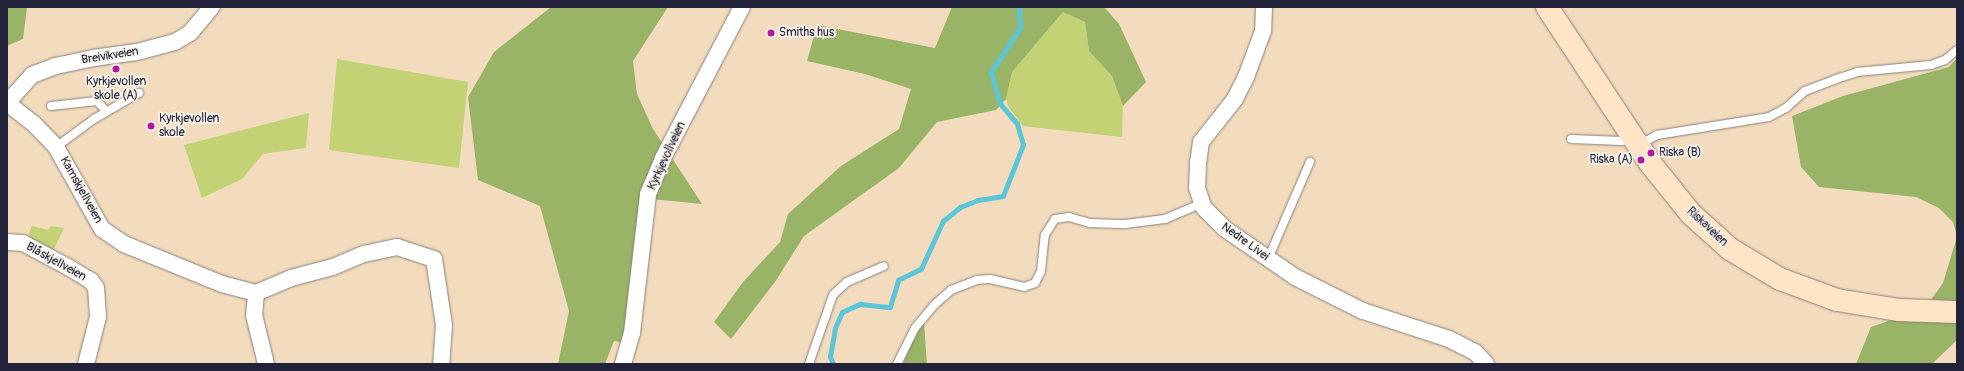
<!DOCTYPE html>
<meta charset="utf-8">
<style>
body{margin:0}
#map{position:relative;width:1964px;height:371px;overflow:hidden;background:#f2dcbd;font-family:Pangolin,sans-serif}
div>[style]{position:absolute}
.green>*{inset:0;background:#c2d274}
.forest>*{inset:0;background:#99b466}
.stream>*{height:4.5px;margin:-2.25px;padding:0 2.25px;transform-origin:2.25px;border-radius:2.25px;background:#5cc6d8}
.roads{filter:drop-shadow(0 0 1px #8a7f7c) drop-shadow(0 0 1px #8a7f7c)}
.service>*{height:8px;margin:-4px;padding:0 4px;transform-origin:4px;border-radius:4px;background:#fff}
.minor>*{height:16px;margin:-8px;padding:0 8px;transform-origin:8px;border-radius:8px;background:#fff}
.secondary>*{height:22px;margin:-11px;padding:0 11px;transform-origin:11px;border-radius:11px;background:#ffe4c6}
.dots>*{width:11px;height:11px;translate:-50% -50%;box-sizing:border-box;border:2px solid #f7f3e8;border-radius:50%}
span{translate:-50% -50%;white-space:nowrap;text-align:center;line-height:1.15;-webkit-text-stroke:3.5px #f7f3e8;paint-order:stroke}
.poi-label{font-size:12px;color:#22223b}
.left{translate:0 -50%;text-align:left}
.right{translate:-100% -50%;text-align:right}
.street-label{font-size:12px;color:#22223b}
.frame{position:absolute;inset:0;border:8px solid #22223b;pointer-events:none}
</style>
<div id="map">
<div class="green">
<i style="clip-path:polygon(1063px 12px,1085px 22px,1089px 51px,1112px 76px,1123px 106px,1122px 137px,1023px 126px,1009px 108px,1006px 99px,1012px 72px)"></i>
<i style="clip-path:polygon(337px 59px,468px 82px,459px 168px,329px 150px)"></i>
<i style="clip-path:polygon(309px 113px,306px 148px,263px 154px,242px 179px,202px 198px,184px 145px)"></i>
<i style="clip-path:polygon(32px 226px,48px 230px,51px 226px,64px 228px,53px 251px,31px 240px,29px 233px)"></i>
</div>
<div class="forest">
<i style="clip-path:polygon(7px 7px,27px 7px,23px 39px,7px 46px)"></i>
<i style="clip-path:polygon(551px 7px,668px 7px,633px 61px,637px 94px,653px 129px,702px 204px,641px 198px,632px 265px,625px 343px,614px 341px,605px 364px,558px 364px,569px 311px,540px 206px,478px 180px,468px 97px,494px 52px)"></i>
<i style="clip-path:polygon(952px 7px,1104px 7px,1119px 24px,1146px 82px,1123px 106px,1112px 76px,1089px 51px,1085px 22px,1063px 12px,1012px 72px,1006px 99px,996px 110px,937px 122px,899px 168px,804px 236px,775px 282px,731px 339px,714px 322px,743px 282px,780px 242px,788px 214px,841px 166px,899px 129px,911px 89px,865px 74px,807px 61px,817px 25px,935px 48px)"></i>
<i style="clip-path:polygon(1957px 58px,1957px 236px,1953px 222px,1939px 208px,1916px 197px,1819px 187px,1801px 167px,1792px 116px,1843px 96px,1949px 67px)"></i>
<i style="clip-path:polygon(1957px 237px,1957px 340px,1932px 364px,1856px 364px,1871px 327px,1891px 320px,1915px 322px,1943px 283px)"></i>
<i style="clip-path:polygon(924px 322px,927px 364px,903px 364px,914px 337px)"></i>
</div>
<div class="stream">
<i style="left:833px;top:364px;width:8px;rotate:-113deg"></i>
<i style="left:830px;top:357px;width:29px;rotate:-80deg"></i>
<i style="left:835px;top:328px;width:17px;rotate:-66deg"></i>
<i style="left:842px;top:312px;width:20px;rotate:-24deg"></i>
<i style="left:860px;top:304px;width:30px;rotate:6deg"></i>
<i style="left:890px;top:307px;width:28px;rotate:-73deg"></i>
<i style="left:898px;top:280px;width:25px;rotate:-26deg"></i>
<i style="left:921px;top:269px;width:53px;rotate:-65.4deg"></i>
<i style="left:943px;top:221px;width:22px;rotate:-39deg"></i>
<i style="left:960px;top:207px;width:19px;rotate:-21deg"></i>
<i style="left:978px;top:200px;width:25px;rotate:-9deg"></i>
<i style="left:1003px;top:196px;width:55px;rotate:-68.6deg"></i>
<i style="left:1023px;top:145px;width:22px;rotate:-106deg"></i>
<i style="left:1017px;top:124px;width:26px;rotate:-130deg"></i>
<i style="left:1000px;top:104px;width:33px;rotate:-106deg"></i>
<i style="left:991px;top:72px;width:53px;rotate:-56.6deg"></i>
<i style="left:1020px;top:28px;width:21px;rotate:-93deg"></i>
</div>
<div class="roads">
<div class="service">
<i style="left:51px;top:106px;width:46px;rotate:-6.2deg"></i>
<i style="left:97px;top:101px;width:13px;rotate:48deg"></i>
<i style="left:1571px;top:139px;width:51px;rotate:2.2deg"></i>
<i style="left:1622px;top:141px;width:10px;rotate:-24deg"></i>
<i style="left:1639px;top:145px;width:21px;rotate:-29deg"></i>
<i style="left:1657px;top:135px;width:113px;rotate:-9.1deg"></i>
<i style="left:1769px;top:117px;width:19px;rotate:-28deg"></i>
<i style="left:1786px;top:108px;width:25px;rotate:-42deg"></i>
<i style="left:1805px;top:91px;width:33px;rotate:-21deg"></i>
<i style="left:1836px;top:79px;width:22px;rotate:-18deg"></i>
<i style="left:1857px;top:72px;width:74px;rotate:-5.4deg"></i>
<i style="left:1931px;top:65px;width:15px;rotate:-20deg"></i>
<i style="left:1945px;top:60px;width:16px;rotate:-40deg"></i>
<i style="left:56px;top:147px;width:47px;rotate:-36.4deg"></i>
<i style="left:94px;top:119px;width:52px;rotate:-30deg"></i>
<i style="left:1268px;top:259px;width:106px;rotate:-66.6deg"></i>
<i style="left:809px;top:364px;width:73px;rotate:-70.8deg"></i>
<i style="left:833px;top:295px;width:19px;rotate:-43deg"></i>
<i style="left:847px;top:282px;width:40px;rotate:-23.4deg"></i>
<i style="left:897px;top:364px;width:40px;rotate:-63.4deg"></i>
<i style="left:915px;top:328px;width:30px;rotate:-50deg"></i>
<i style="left:934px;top:305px;width:23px;rotate:-41deg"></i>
<i style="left:951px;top:290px;width:28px;rotate:-21deg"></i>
<i style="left:977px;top:280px;width:13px;rotate:-4deg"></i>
<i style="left:990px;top:279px;width:35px;rotate:13deg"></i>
<i style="left:1024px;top:287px;width:12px;rotate:-20deg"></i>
<i style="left:1035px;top:283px;width:13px;rotate:-63deg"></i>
<i style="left:1041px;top:271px;width:36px;rotate:-84deg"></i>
<i style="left:1045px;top:235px;width:19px;rotate:-58deg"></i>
<i style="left:1055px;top:219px;width:14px;rotate:-8deg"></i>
<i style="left:1069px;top:217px;width:22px;rotate:16deg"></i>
<i style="left:1090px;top:223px;width:35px;rotate:2deg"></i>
<i style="left:1125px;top:224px;width:40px;rotate:-7.1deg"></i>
<i style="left:1165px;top:219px;width:39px;rotate:-23deg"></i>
</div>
<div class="minor">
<i style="left:1264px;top:7px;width:24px;rotate:92deg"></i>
<i style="left:1263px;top:31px;width:49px;rotate:110.3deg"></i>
<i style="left:1246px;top:77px;width:25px;rotate:117deg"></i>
<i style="left:1235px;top:99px;width:55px;rotate:128.3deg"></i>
<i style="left:1201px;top:142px;width:21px;rotate:98deg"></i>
<i style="left:1198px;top:163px;width:25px;rotate:92deg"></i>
<i style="left:1197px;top:188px;width:21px;rotate:71deg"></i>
<i style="left:1204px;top:208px;width:30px;rotate:45deg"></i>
<i style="left:1225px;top:229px;width:85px;rotate:34.4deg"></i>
<i style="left:1295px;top:277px;width:76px;rotate:26.6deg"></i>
<i style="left:1363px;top:311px;width:90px;rotate:18deg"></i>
<i style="left:1449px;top:339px;width:29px;rotate:27deg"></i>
<i style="left:1475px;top:352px;width:16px;rotate:47deg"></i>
<i style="left:7px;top:103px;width:36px;rotate:38deg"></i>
<i style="left:35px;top:125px;width:30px;rotate:46deg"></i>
<i style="left:56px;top:147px;width:94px;rotate:60.7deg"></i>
<i style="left:102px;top:229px;width:27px;rotate:34deg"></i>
<i style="left:124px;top:244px;width:106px;rotate:22.2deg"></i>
<i style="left:222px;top:284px;width:35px;rotate:15deg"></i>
<i style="left:256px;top:293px;width:38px;rotate:-23deg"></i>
<i style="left:291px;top:278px;width:43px;rotate:-14.7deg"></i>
<i style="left:333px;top:267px;width:34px;rotate:-23deg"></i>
<i style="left:364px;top:254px;width:34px;rotate:-12deg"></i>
<i style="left:397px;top:247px;width:39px;rotate:18deg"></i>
<i style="left:434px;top:259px;width:67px;rotate:81.4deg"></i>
<i style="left:444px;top:325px;width:39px;rotate:94deg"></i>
<i style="left:7px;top:103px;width:38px;rotate:-48deg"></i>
<i style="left:32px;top:75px;width:26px;rotate:-21deg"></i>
<i style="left:56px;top:66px;width:38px;rotate:-12deg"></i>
<i style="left:93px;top:58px;width:44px;rotate:-7.8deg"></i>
<i style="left:137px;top:52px;width:39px;rotate:-15deg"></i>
<i style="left:175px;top:42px;width:17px;rotate:-31deg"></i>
<i style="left:190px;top:33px;width:34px;rotate:-50deg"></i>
<i style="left:7px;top:242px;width:16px;rotate:4deg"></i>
<i style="left:23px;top:243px;width:51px;rotate:28.1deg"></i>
<i style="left:68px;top:267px;width:27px;rotate:31deg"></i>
<i style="left:91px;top:281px;width:9px;rotate:54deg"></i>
<i style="left:96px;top:288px;width:29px;rotate:86deg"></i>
<i style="left:98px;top:317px;width:49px;rotate:104.3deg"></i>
<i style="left:256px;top:293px;width:22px;rotate:95deg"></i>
<i style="left:254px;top:315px;width:50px;rotate:76.2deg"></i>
<i style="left:623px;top:364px;width:32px;rotate:-74deg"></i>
<i style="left:632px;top:333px;width:140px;rotate:-83.4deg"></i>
<i style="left:648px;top:194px;width:39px;rotate:-67deg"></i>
<i style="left:663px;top:158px;width:170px;rotate:-62.4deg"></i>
</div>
<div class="secondary">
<i style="left:1547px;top:7px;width:187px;rotate:56.6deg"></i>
<i style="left:1650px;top:163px;width:65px;rotate:51.2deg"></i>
<i style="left:1691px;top:214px;width:52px;rotate:41.9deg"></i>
<i style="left:1730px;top:249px;width:58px;rotate:31deg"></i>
<i style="left:1780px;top:279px;width:61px;rotate:20.2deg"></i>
<i style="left:1837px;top:300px;width:63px;rotate:9.2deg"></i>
<i style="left:1899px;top:310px;width:58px;rotate:2deg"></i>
</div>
</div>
<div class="dots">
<i style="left:771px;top:33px;background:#b5179e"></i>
<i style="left:116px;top:69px;background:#b5179e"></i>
<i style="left:151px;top:126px;background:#b5179e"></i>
<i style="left:1651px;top:153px;background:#b5179e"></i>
<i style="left:1641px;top:160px;background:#b5179e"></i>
</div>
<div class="poi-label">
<span class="left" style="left:779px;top:33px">Smiths hus</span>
<span style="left:116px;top:89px">Kyrkjevollen<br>skole (A)</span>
<span class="left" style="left:159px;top:126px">Kyrkjevollen<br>skole</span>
<span class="left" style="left:1659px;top:153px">Riska (B)</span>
<span class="right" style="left:1633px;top:160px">Riska (A)</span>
</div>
<div class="street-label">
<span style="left:110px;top:56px;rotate:-9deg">Breivikveien</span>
<span style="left:667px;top:156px;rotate:-65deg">Kyrkjevollveien</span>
<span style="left:81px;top:190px;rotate:61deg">Kamskjellveien</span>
<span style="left:1707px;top:227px;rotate:43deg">Riskaveien</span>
<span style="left:1245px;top:242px;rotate:36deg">Nedre Livei</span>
<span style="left:56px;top:262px;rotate:29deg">Blåskjellveien</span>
</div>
<div class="frame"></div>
</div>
